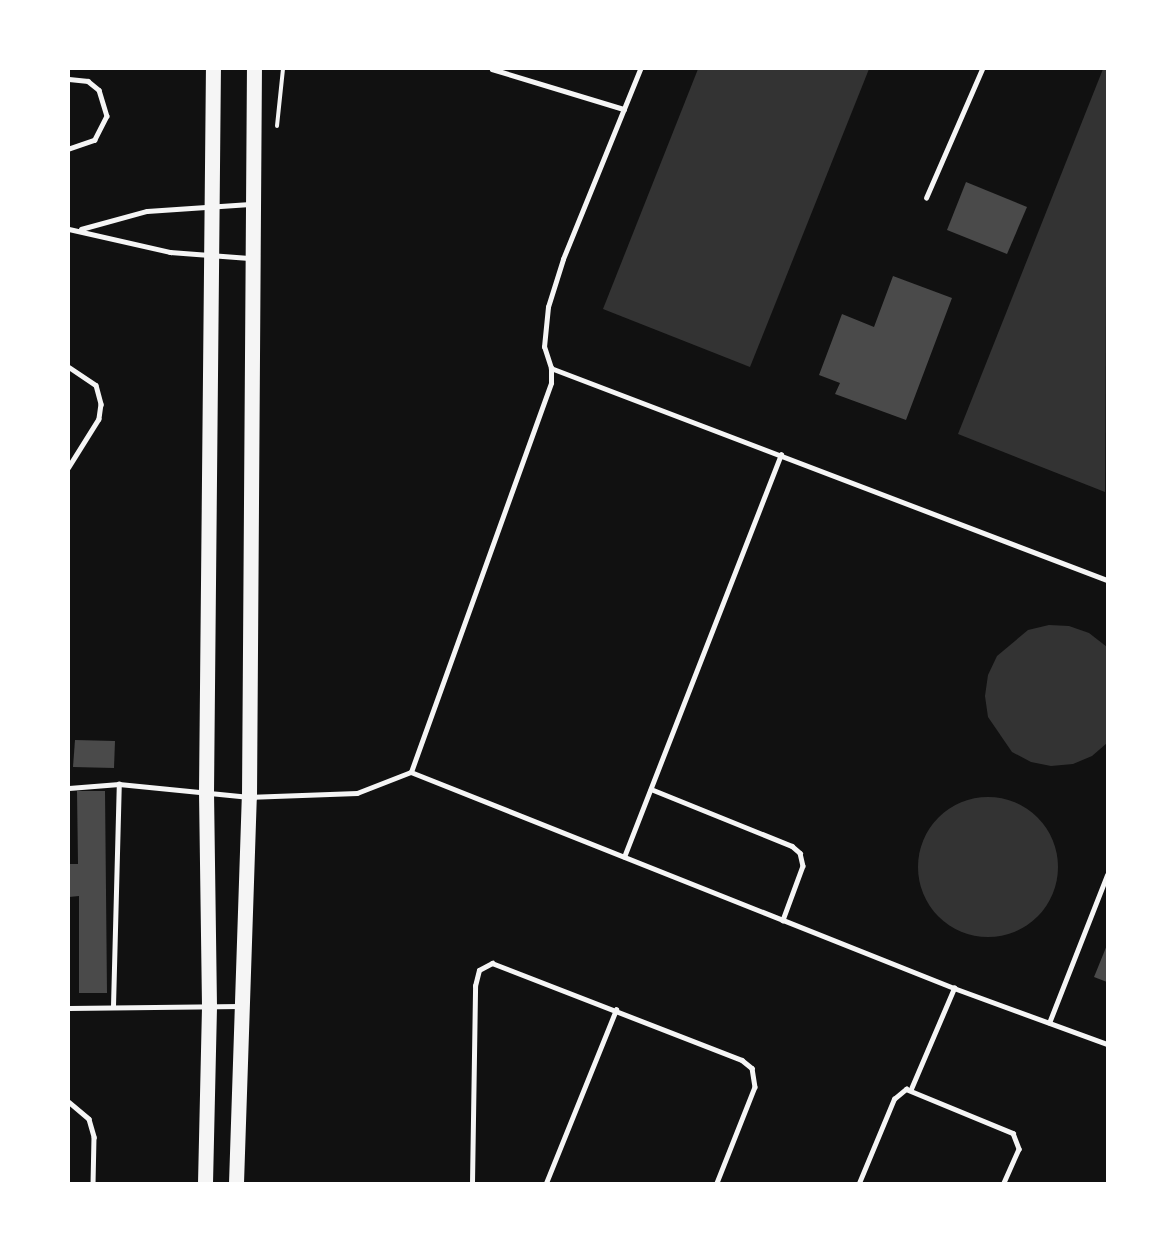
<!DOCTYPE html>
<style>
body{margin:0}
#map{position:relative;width:1176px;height:1252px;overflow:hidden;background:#111;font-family:"Nunito Sans",sans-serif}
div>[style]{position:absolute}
.water>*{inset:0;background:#333}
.round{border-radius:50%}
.building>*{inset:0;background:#4a4a4a}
.path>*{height:4px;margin:-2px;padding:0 2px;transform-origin:2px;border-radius:2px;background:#f5f5f5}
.service>*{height:4.5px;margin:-2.25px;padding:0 2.25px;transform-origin:2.25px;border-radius:2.25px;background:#f5f5f5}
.primary>*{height:15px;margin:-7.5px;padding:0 7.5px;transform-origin:7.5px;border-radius:7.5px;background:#f5f5f5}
span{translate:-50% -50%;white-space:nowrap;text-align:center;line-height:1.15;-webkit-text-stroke:6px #fff;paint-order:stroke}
.frame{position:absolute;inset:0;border:70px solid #fff;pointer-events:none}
</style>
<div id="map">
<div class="water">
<i style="clip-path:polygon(698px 69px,869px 69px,750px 367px,603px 309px)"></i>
<i style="clip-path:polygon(1103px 69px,1107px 69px,1105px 492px,958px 434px)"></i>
<i style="clip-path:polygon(1049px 625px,1069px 626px,1089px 633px,1107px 647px,1107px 743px,1092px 756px,1073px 764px,1051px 766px,1031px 762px,1012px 752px,988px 717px,985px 696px,988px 675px,997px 656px,1028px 630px)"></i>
<i class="round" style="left:918px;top:797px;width:140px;height:140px"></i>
</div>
<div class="building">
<i style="clip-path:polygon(966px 182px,1027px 207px,1007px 254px,947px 230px)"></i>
<i style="clip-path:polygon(893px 276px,952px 298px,906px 420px,835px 394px,840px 383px,819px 375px,842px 314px,874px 327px)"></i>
<i style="clip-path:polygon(75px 740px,115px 741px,114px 768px,73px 767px)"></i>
<i style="clip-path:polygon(77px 791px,105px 791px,107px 993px,79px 993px,79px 896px,69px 897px,69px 864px,78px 864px)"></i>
<i style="clip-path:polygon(1107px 945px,1107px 982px,1094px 977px)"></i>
</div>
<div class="path">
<i style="left:277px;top:126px;width:57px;rotate:-84deg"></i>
</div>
<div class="service">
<i style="left:492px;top:69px;width:138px;rotate:16.9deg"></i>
<i style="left:69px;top:79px;width:19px;rotate:6deg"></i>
<i style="left:88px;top:81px;width:14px;rotate:39deg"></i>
<i style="left:99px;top:90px;width:27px;rotate:73deg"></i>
<i style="left:107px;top:116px;width:27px;rotate:117deg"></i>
<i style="left:95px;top:140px;width:28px;rotate:161deg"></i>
<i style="left:926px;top:198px;width:141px;rotate:-66.5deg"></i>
<i style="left:69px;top:229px;width:104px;rotate:12.8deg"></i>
<i style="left:170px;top:252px;width:79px;rotate:4.3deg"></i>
<i style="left:81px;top:229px;width:68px;rotate:-15.3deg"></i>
<i style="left:147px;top:211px;width:103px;rotate:-3.9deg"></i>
<i style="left:69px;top:367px;width:32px;rotate:34deg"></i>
<i style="left:96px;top:385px;width:20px;rotate:75deg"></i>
<i style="left:101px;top:404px;width:15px;rotate:98deg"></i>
<i style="left:99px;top:419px;width:57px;rotate:122deg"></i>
<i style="left:551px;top:368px;width:595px;rotate:20.87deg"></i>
<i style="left:411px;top:772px;width:413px;rotate:-70.2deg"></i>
<i style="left:551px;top:383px;width:15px;rotate:-90deg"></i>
<i style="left:551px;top:368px;width:22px;rotate:-108deg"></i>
<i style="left:544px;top:347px;width:40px;rotate:-84.3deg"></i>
<i style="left:548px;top:307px;width:50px;rotate:-72.6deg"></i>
<i style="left:563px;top:259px;width:205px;rotate:-67.9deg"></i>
<i style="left:69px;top:788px;width:50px;rotate:-4.6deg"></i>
<i style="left:119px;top:784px;width:131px;rotate:5.7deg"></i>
<i style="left:249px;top:797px;width:108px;rotate:-2.1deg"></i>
<i style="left:357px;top:793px;width:58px;rotate:-21.3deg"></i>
<i style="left:411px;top:772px;width:584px;rotate:21.69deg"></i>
<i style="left:954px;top:988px;width:163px;rotate:20.1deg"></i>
<i style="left:651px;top:789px;width:152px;rotate:22deg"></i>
<i style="left:792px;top:846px;width:11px;rotate:41deg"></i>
<i style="left:800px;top:853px;width:13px;rotate:77deg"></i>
<i style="left:803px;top:866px;width:58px;rotate:110.3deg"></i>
<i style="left:624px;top:857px;width:432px;rotate:-68.7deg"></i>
<i style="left:113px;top:1006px;width:222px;rotate:-88.5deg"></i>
<i style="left:69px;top:1008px;width:171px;rotate:-0.7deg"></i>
<i style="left:1049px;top:1023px;width:159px;rotate:-68.6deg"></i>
<i style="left:911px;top:1089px;width:110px;rotate:-66.9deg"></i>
<i style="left:69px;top:1102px;width:26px;rotate:40deg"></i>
<i style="left:89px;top:1119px;width:19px;rotate:74deg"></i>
<i style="left:94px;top:1137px;width:46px;rotate:91.2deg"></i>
<i style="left:472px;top:1183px;width:197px;rotate:-89.1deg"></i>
<i style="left:475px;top:986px;width:16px;rotate:-76deg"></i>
<i style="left:479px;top:970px;width:15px;rotate:-28deg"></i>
<i style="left:492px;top:963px;width:268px;rotate:21.2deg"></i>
<i style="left:742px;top:1060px;width:13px;rotate:39deg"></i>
<i style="left:752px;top:1068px;width:19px;rotate:81deg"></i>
<i style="left:755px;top:1087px;width:103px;rotate:111.6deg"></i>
<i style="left:546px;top:1183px;width:187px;rotate:-68deg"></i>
<i style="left:859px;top:1183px;width:91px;rotate:-67.4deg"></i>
<i style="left:894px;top:1099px;width:16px;rotate:-40deg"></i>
<i style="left:906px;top:1089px;width:116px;rotate:22.4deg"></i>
<i style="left:1013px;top:1133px;width:17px;rotate:69deg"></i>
<i style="left:1019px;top:1149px;width:37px;rotate:114deg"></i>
</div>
<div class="primary">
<i style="left:205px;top:1183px;width:177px;rotate:-88.7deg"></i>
<i style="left:209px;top:1006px;width:214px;rotate:-90.8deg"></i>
<i style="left:206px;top:792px;width:723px;rotate:-89.45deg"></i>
<i style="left:236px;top:1183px;width:386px;rotate:-88.1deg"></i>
<i style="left:249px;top:797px;width:728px;rotate:-89.61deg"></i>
</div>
<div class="frame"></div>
</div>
